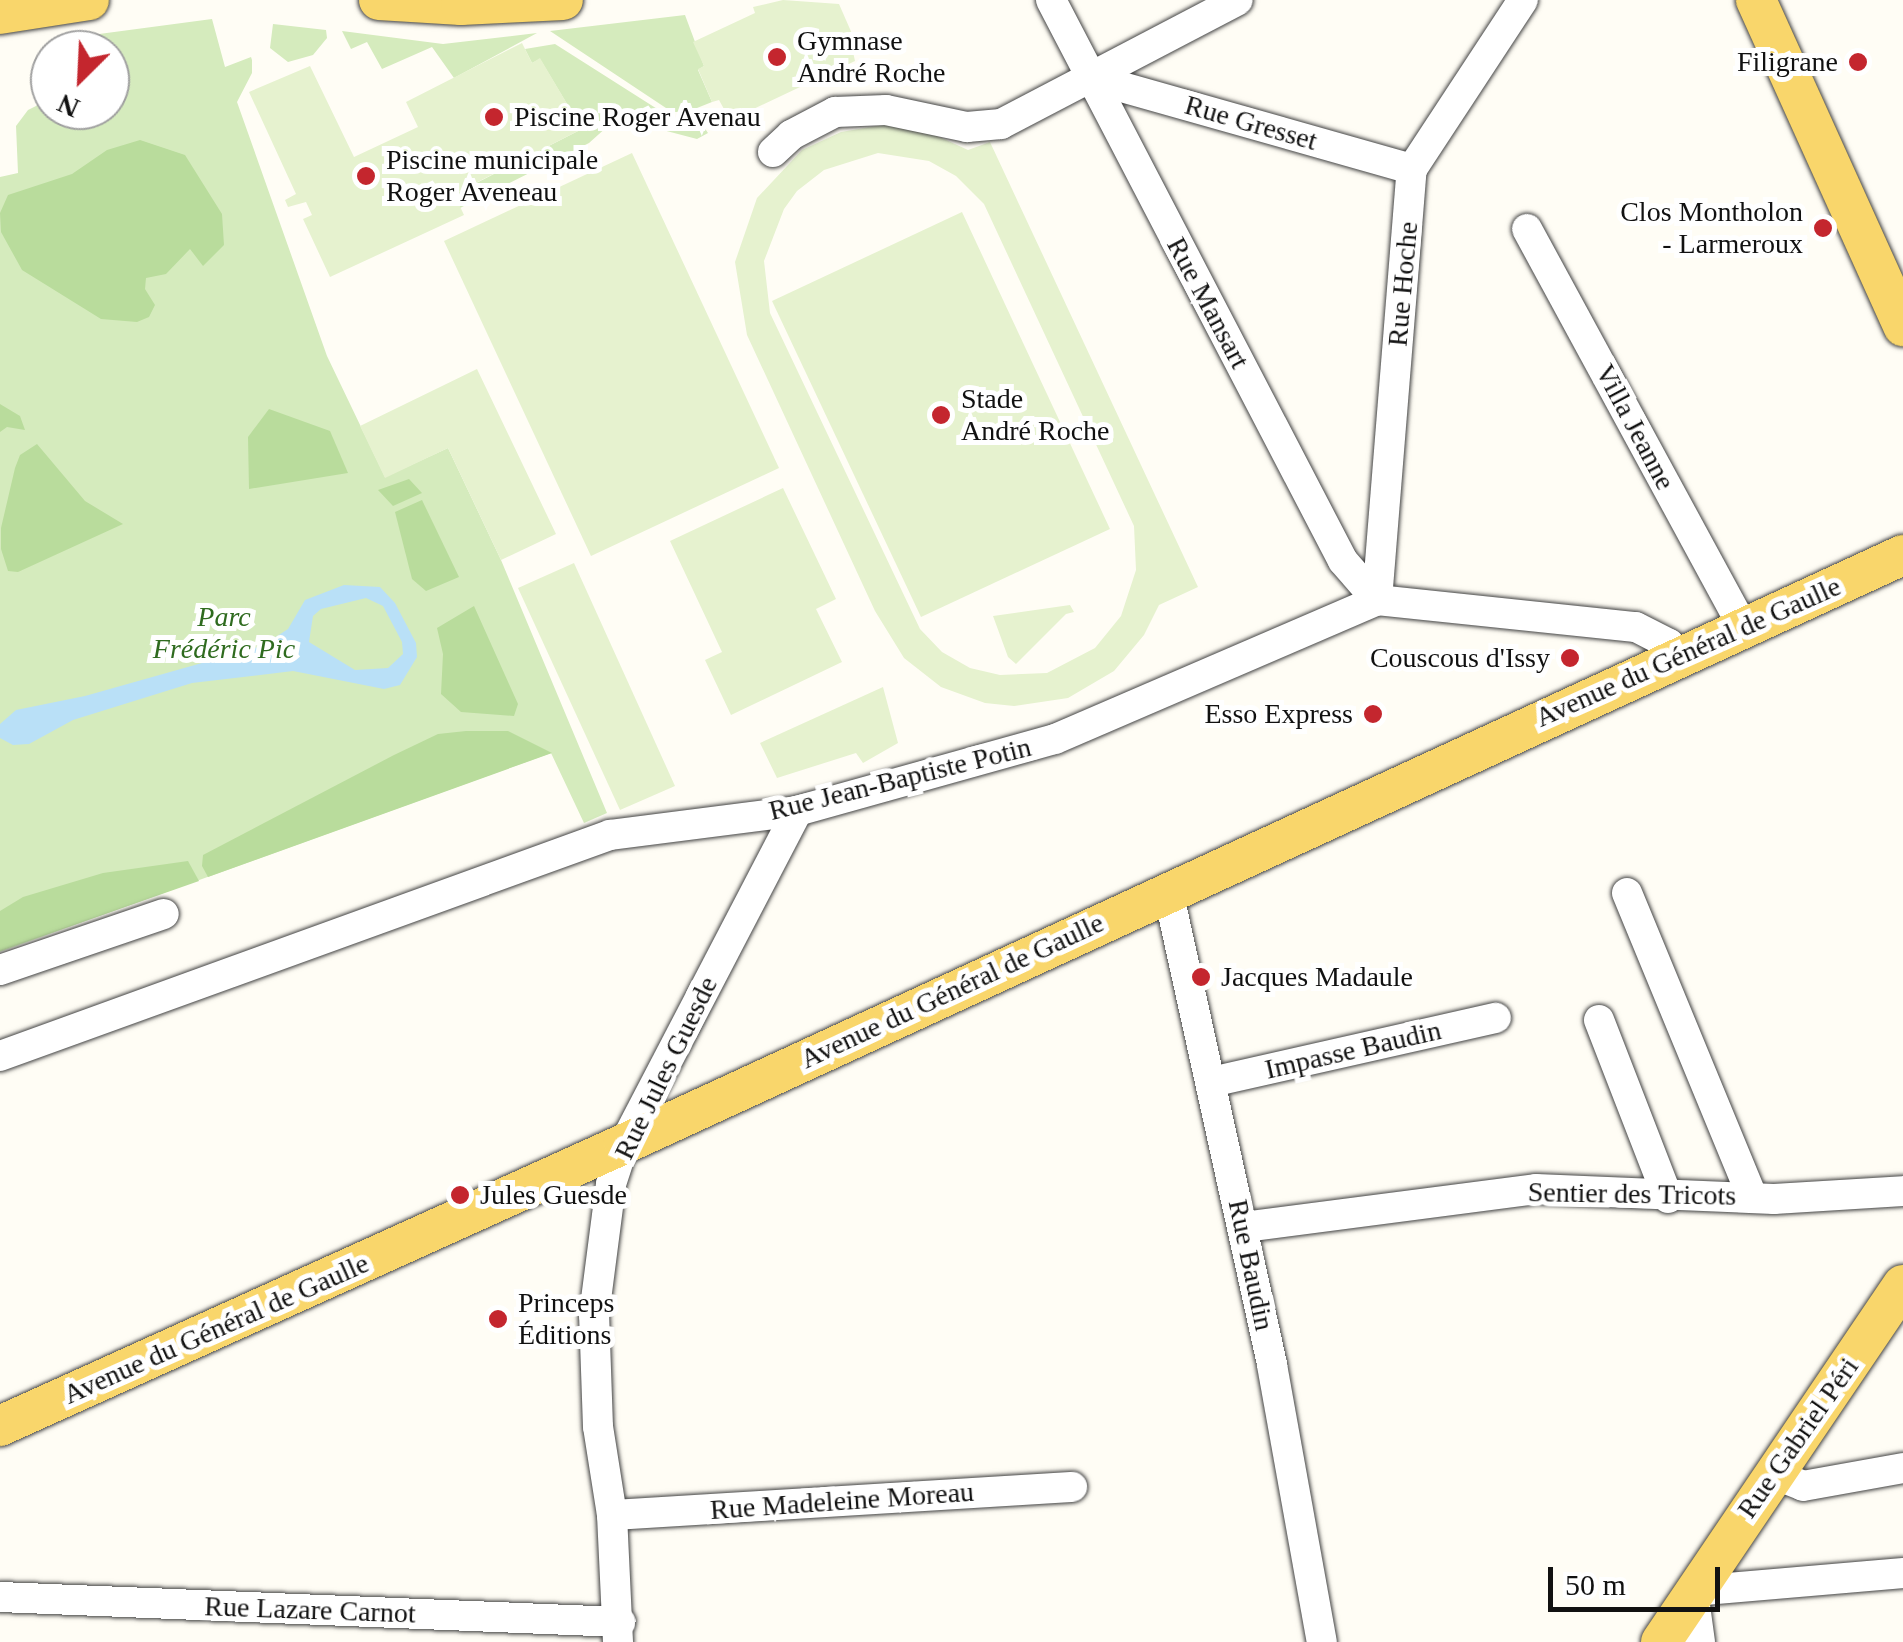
<!DOCTYPE html>
<meta charset="utf-8">
<style>
body{margin:0}
#map{position:relative;width:1903px;height:1642px;overflow:hidden;background:#fffdf5;font-family:"Times New Roman",serif}
div>[style]{position:absolute}
.green>*{inset:0;background:#d5ebbd}
.forest>*{inset:0;background:#b9dc9c}
.pitch>*{inset:0;background:#e6f2cf}
.water>*{inset:0;background:#b9e0f7}
.roads{filter:drop-shadow(0 0 2px #444) drop-shadow(0 0 2px #444)}
.minor>*{height:30px;margin:-15px;padding:0 15px;transform-origin:15px;border-radius:15px;background:#fff}
.major>*{height:40px;margin:-20px;padding:0 20px;transform-origin:20px;border-radius:20px;background:#f9d66b}
.dots>*{width:28px;height:28px;translate:-50% -50%;box-sizing:border-box;border:5px solid #fff;border-radius:50%}
span{translate:-50% -50%;white-space:nowrap;text-align:center;line-height:1.15;-webkit-text-stroke:10px #fff;paint-order:stroke}
.poi-label{font-size:28px;color:#111}
.left{translate:0 -50%;text-align:left}
.right{translate:-100% -50%;text-align:right}
.street-label{font-size:28px;color:#111}
.park-label{font-size:28px;color:#2f6b1f;font-style:italic}
.north{position:absolute;left:30px;top:30px;width:100px;height:100px;box-sizing:border-box;background:#fff;border:2px solid #a0a0a0;border-radius:50%;rotate:204deg;font-size:28px;font-weight:700;line-height:40px;text-align:center;color:#111}
.north::after{content:'';display:block;margin:auto;width:35px;height:45px;background:#c4262e;clip-path:polygon(50% 0,100% 100%,50% 72%,0 100%)}
.scale{position:absolute;left:1548px;top:1567px;width:172px;height:45px;box-sizing:border-box;border:5px solid #111;border-top:0;padding-left:12px;font-size:30px;line-height:35px;white-space:nowrap;color:#111;-webkit-text-stroke:8px #fff;paint-order:stroke}
</style>
<div id="map">
<div class="green">
<i style="clip-path:polygon(685px 15px,704px 66px,698px 70px,712px 102px,687px 112px,672px 112px,550px 31px)"></i>
<i style="clip-path:polygon(212px 19px,225px 67px,251px 57px,252px 60px,252px 73px,237px 102px,327px 356px,385px 477px,448px 448px,501px 560px,607px 813px,584px 823px,551px 753px,0 952px,0 177px,18px 173px,16px 126px,28px 110px,50px 99px,50px 110px,110px 110px,110px 50px,56px 50px,54px 40px)"></i>
<i style="clip-path:polygon(273px 24px,326px 30px,327px 38px,313px 55px,288px 62px,270px 48px)"></i>
<i style="clip-path:polygon(342px 31px,443px 44px,537px 33px,454px 78px,432px 47px,382px 69px,367px 42px,351px 49px)"></i>
<i style="clip-path:polygon(555px 44px,673px 119px,700px 121px,708px 133px,697px 139px,617px 118px,589px 143px,460px 208px,453px 195px,582px 129px,540px 59px,532px 63px,525px 49px)"></i>
</div>
<div class="forest">
<i style="clip-path:polygon(140px 140px,185px 155px,222px 214px,224px 245px,203px 266px,190px 249px,166px 274px,146px 278px,145px 289px,155px 305px,149px 317px,137px 322px,101px 319px,22px 270px,1px 232px,0 213px,8px 195px,72px 174px,107px 150px)"></i>
<i style="clip-path:polygon(0 404px,20px 416px,25px 430px,7px 427px,0 432px)"></i>
<i style="clip-path:polygon(269px 409px,330px 431px,348px 473px,249px 489px,248px 437px)"></i>
<i style="clip-path:polygon(37px 444px,85px 501px,123px 524px,18px 572px,8px 571px,1px 549px,1px 528px,15px 468px,20px 455px)"></i>
<i style="clip-path:polygon(409px 479px,422px 493px,393px 506px,378px 490px)"></i>
<i style="clip-path:polygon(422px 500px,459px 577px,426px 591px,412px 579px,395px 512px)"></i>
<i style="clip-path:polygon(474px 606px,518px 704px,514px 716px,461px 712px,441px 694px,443px 654px,437px 628px)"></i>
<i style="clip-path:polygon(466px 731px,508px 731px,552px 753px,208px 877px,202px 866px,203px 855px,394px 755px,438px 734px)"></i>
<i style="clip-path:polygon(188px 861px,199px 881px,0 951px,0 911px,23px 897px,103px 873px)"></i>
</div>
<div class="pitch">
<i style="clip-path:polygon(783px 0,839px 4px,853px 36px,850px 38px,855px 61px,730px 120px,719px 100px,712px 102px,698px 69px,704px 66px,693px 42px,755px 13px,753px 7px)"></i>
<i style="clip-path:polygon(522px 43px,532px 63px,540px 58px,582px 129px,454px 194px,464px 215px,330px 277px,303px 219px,312px 215px,306px 202px,288px 207px,285px 200px,296px 194px,249px 92px,310px 66px,354px 157px,418px 127px,406px 102px)"></i>
<i style="clip-path:polygon(evenodd,888px 124px,933px 134px,968px 150px,990px 142px,1198px 587px,1159px 605px,1144px 635px,1114px 671px,1068px 698px,1014px 706px,985px 703px,941px 687px,904px 658px,875px 611px,747px 335px,735px 262px,757px 198px,802px 150px,841px 132px,888px 124px,878px 153px,929px 161px,956px 176px,984px 204px,1134px 526px,1136px 570px,1121px 616px,1095px 648px,1047px 673px,1000px 675px,970px 668px,942px 652px,920px 629px,770px 313px,764px 261px,784px 209px,797px 191px,824px 170px,878px 153px)"></i>
<i style="clip-path:polygon(632px 153px,779px 468px,591px 556px,444px 241px)"></i>
<i style="clip-path:polygon(962px 212px,1110px 529px,921px 617px,772px 301px)"></i>
<i style="clip-path:polygon(477px 369px,556px 534px,501px 560px,448px 448px,385px 478px,360px 426px)"></i>
<i style="clip-path:polygon(783px 488px,836px 599px,816px 609px,842px 662px,731px 715px,705px 660px,722px 652px,670px 541px)"></i>
<i style="clip-path:polygon(574px 563px,675px 786px,620px 810px,518px 588px)"></i>
<i style="clip-path:polygon(1070px 605px,1074px 612px,1066px 614px,1016px 664px,1008px 657px,993px 616px)"></i>
<i style="clip-path:polygon(883px 687px,898px 743px,863px 763px,856px 753px,777px 778px,760px 743px)"></i>
</div>
<div class="water">
<i style="clip-path:polygon(evenodd,344px 585px,380px 587px,395px 603px,416px 643px,417px 657px,400px 685px,384px 689px,293px 671px,192px 683px,73px 720px,29px 744px,13px 745px,0 738px,0 724px,16px 710px,85px 696px,262px 646px,288px 629px,305px 600px,344px 585px,366px 598px,383px 606px,402px 642px,403px 654px,388px 668px,355px 670px,309px 642px,313px 616px,321px 609px,366px 598px)"></i>
</div>
<div class="roads">
<div class="minor">
<i style="left:1051px;top:0;width:632px;rotate:62.5deg"></i>
<i style="left:1343px;top:561px;width:52px;rotate:48.9deg"></i>
<i style="left:1090px;top:78px;width:335px;rotate:15.8deg"></i>
<i style="left:773px;top:152px;width:25px;rotate:-43deg"></i>
<i style="left:791px;top:135px;width:50px;rotate:-27.6deg"></i>
<i style="left:835px;top:112px;width:51px;rotate:-2.2deg"></i>
<i style="left:886px;top:110px;width:83px;rotate:11.9deg"></i>
<i style="left:967px;top:127px;width:34px;rotate:-5deg"></i>
<i style="left:1001px;top:124px;width:267px;rotate:-27.6deg"></i>
<i style="left:1527px;top:229px;width:453px;rotate:61.5deg"></i>
<i style="left:1377px;top:600px;width:432px;rotate:-85.4deg"></i>
<i style="left:1412px;top:169px;width:202px;rotate:-56.7deg"></i>
<i style="left:1168px;top:891px;width:485px;rotate:77.6deg"></i>
<i style="left:1272px;top:1365px;width:281px;rotate:79.8deg"></i>
<i style="left:1627px;top:893px;width:328px;rotate:67.6deg"></i>
<i style="left:0;top:970px;width:173px;rotate:-18.9deg"></i>
<i style="left:1599px;top:1020px;width:191px;rotate:68.8deg"></i>
<i style="left:0;top:1056px;width:649px;rotate:-19.92deg"></i>
<i style="left:610px;top:835px;width:189px;rotate:-7.3deg"></i>
<i style="left:797px;top:811px;width:268px;rotate:-15.6deg"></i>
<i style="left:1055px;top:739px;width:351px;rotate:-23.3deg"></i>
<i style="left:1377px;top:600px;width:260px;rotate:6deg"></i>
<i style="left:1636px;top:627px;width:37px;rotate:27deg"></i>
<i style="left:1669px;top:644px;width:16px;rotate:45deg"></i>
<i style="left:1211px;top:1082px;width:292px;rotate:-12.7deg"></i>
<i style="left:1244px;top:1227px;width:294px;rotate:-7.4deg"></i>
<i style="left:1536px;top:1189px;width:238px;rotate:2.4deg"></i>
<i style="left:1774px;top:1199px;width:129px;rotate:-3.5deg"></i>
<i style="left:1774px;top:1474px;width:31px;rotate:22deg"></i>
<i style="left:1803px;top:1486px;width:102px;rotate:-10.2deg"></i>
<i style="left:612px;top:1515px;width:461px;rotate:-3.5deg"></i>
<i style="left:0;top:1597px;width:621px;rotate:2.31deg"></i>
<i style="left:618px;top:1642px;width:127px;rotate:-92.7deg"></i>
<i style="left:612px;top:1515px;width:89px;rotate:-99deg"></i>
<i style="left:598px;top:1427px;width:112px;rotate:-92deg"></i>
<i style="left:594px;top:1315px;width:132px;rotate:-82.6deg"></i>
<i style="left:611px;top:1184px;width:42px;rotate:-72deg"></i>
<i style="left:624px;top:1144px;width:375px;rotate:-62.5deg"></i>
<i style="left:1700px;top:1642px;width:51px;rotate:-97.8deg"></i>
<i style="left:1693px;top:1591px;width:211px;rotate:-4.9deg"></i>
</div>
<div class="major">
<i style="left:379px;top:0;width:82px;rotate:3.5deg"></i>
<i style="left:461px;top:5px;width:102px;rotate:-2.8deg"></i>
<i style="left:1756px;top:0;width:358px;rotate:65.7deg"></i>
<i style="left:0;top:14px;width:90px;rotate:-8.9deg"></i>
<i style="left:0;top:1426px;width:685px;rotate:-24.32deg"></i>
<i style="left:624px;top:1144px;width:1408px;rotate:-24.73deg"></i>
<i style="left:1661px;top:1642px;width:431px;rotate:-55.9deg"></i>
</div>
</div>
<div class="dots">
<i style="left:777px;top:57px;background:#c4262e"></i>
<i style="left:1858px;top:62px;background:#c4262e"></i>
<i style="left:494px;top:117px;background:#c4262e"></i>
<i style="left:366px;top:176px;background:#c4262e"></i>
<i style="left:1823px;top:228px;background:#c4262e"></i>
<i style="left:941px;top:415px;background:#c4262e"></i>
<i style="left:1570px;top:658px;background:#c4262e"></i>
<i style="left:1373px;top:714px;background:#c4262e"></i>
<i style="left:1201px;top:977px;background:#c4262e"></i>
<i style="left:460px;top:1195px;background:#c4262e"></i>
<i style="left:498px;top:1319px;background:#c4262e"></i>
</div>
<div class="poi-label">
<span class="left" style="left:797px;top:57px">Gymnase<br>André Roche</span>
<span class="right" style="left:1838px;top:62px">Filigrane</span>
<span class="left" style="left:514px;top:117px">Piscine Roger Avenau</span>
<span class="left" style="left:386px;top:176px">Piscine municipale<br>Roger Aveneau</span>
<span class="right" style="left:1803px;top:228px">Clos Montholon<br>- Larmeroux</span>
<span class="left" style="left:961px;top:415px">Stade<br>André Roche</span>
<span class="right" style="left:1550px;top:658px">Couscous d'Issy</span>
<span class="right" style="left:1353px;top:714px">Esso Express</span>
<span class="left" style="left:1221px;top:977px">Jacques Madaule</span>
<span class="left" style="left:480px;top:1195px">Jules Guesde</span>
<span class="left" style="left:518px;top:1319px">Princeps<br>Éditions</span>
</div>
<div class="street-label">
<span style="left:1251px;top:123px;rotate:16deg">Rue Gresset</span>
<span style="left:1403px;top:284px;rotate:-85deg">Rue Hoche</span>
<span style="left:1208px;top:303px;rotate:62deg">Rue Mansart</span>
<span style="left:1635px;top:427px;rotate:62deg">Villa Jeanne</span>
<span style="left:1688px;top:652px;rotate:-24deg">Avenue du Général de Gaulle</span>
<span style="left:900px;top:779px;rotate:-14deg">Rue Jean-Baptiste Potin</span>
<span style="left:952px;top:991px;rotate:-25deg">Avenue du Général de Gaulle</span>
<span style="left:1353px;top:1050px;rotate:-13deg">Impasse Baudin</span>
<span style="left:666px;top:1068px;rotate:-64deg">Rue Jules Guesde</span>
<span style="left:1632px;top:1194px;rotate:1deg">Sentier des Tricots</span>
<span style="left:1251px;top:1265px;rotate:78deg">Rue Baudin</span>
<span style="left:216px;top:1329px;rotate:-24deg">Avenue du Général de Gaulle</span>
<span style="left:1798px;top:1438px;rotate:-55deg">Rue Gabriel Péri</span>
<span style="left:842px;top:1501px;rotate:-4deg">Rue Madeleine Moreau</span>
<span style="left:310px;top:1610px;rotate:2deg">Rue Lazare Carnot</span>
</div>
<div class="park-label">
<span style="left:224px;top:633px">Parc<br>Frédéric Pic</span>
</div>
<div class="north">N</div>
<div class="scale">50 m</div>
</div>
